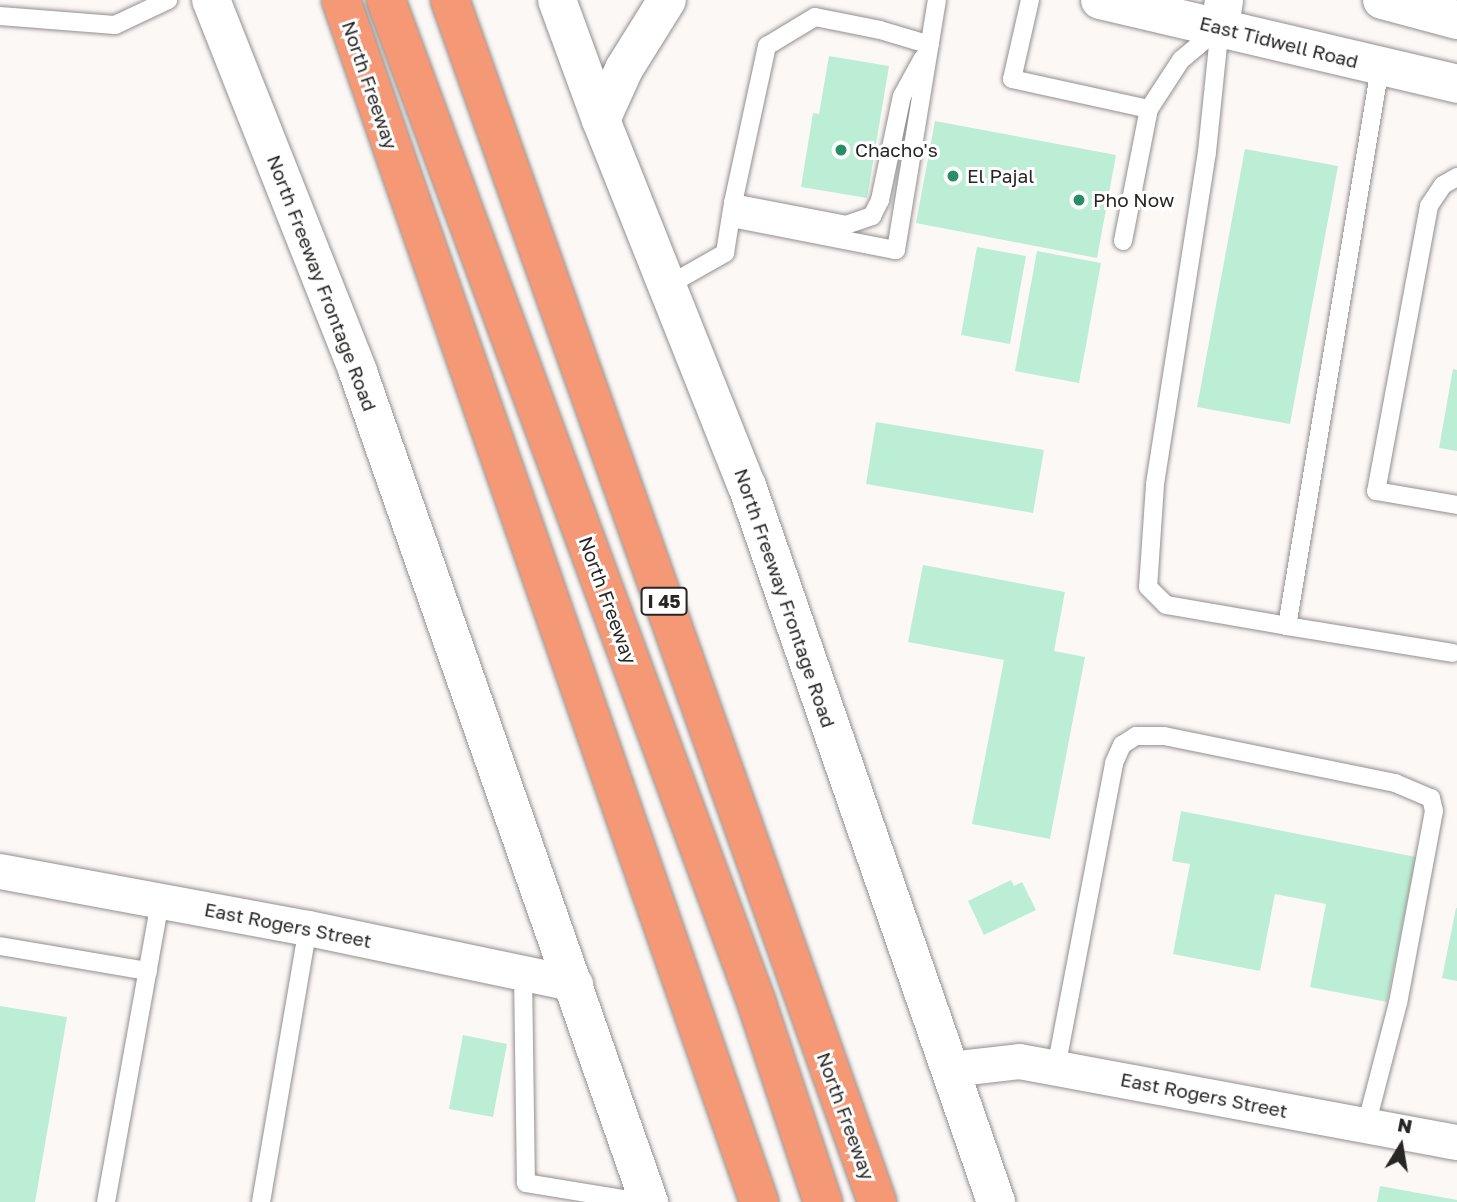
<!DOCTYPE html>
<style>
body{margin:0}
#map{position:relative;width:1457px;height:1202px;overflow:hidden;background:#fcf8f6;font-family:"Golos Text",sans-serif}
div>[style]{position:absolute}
.building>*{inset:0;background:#bceed6}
.roads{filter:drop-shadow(0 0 2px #938f8d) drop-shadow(0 0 2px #938f8d)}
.service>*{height:18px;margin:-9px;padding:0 9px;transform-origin:9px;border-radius:9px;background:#fff}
.minor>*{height:35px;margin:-17.5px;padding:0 17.5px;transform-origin:17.5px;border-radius:17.5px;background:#fff}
.tertiary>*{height:38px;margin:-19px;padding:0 19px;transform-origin:19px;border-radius:19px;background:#fff}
.secondary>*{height:38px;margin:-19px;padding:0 19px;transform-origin:19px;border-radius:19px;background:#fff}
.motorway>*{height:38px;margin:-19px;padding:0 19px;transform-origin:19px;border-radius:19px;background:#f49875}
.dots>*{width:19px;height:19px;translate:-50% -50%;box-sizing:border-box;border:4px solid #fff;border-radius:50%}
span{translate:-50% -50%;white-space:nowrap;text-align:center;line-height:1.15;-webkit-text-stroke:6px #fff;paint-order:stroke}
.shield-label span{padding:2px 5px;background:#fff;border:2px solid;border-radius:5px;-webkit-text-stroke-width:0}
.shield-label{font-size:18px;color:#272625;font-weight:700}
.street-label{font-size:19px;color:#272625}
.poi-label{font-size:19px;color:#272625}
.left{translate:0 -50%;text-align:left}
.north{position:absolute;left:1366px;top:1111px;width:70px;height:70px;-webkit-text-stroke:5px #fff;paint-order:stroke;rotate:11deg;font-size:19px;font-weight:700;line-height:28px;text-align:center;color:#272625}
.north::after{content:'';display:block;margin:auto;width:24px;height:32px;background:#272625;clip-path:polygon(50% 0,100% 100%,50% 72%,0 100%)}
</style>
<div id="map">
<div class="building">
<i style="clip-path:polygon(829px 56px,889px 66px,867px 198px,801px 187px,813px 113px,819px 114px)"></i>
<i style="clip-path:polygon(935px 121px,1116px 155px,1097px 258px,916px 223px)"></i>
<i style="clip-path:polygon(1245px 149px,1338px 166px,1290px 424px,1197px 407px)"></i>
<i style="clip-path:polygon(977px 247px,1026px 256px,1010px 344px,961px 335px)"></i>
<i style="clip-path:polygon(1037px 251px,1101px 263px,1079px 383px,1015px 371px)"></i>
<i style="clip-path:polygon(1453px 369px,1457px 370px,1457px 451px,1439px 448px)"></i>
<i style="clip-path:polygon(876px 422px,1044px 450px,1033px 513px,866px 484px)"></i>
<i style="clip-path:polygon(923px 565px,1065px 592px,1054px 651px,1085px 657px,1050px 839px,972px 824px,1004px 660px,908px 642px)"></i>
<i style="clip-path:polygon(1181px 811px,1416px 857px,1387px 1002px,1310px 987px,1326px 904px,1275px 894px,1260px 971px,1173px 954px,1190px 864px,1172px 861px)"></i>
<i style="clip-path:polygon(1011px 880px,1014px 886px,1022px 882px,1036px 910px,984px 935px,968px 901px)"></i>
<i style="clip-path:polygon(1456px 908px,1457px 908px,1457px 981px,1442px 978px)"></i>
<i style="clip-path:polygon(0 1006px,67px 1017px,35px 1202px,0 1202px)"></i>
<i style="clip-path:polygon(463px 1035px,507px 1044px,493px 1117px,449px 1109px)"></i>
<i style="clip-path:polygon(1380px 1186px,1457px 1200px,1457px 1202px,1377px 1202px)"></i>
</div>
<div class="roads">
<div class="service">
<i style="left:1030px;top:0;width:81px;rotate:102.8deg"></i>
<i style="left:1012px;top:79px;width:140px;rotate:12.4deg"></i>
<i style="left:0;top:16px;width:115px;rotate:4.5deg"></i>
<i style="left:115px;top:25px;width:59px;rotate:-25.3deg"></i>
<i style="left:1220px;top:26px;width:127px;rotate:95.9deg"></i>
<i style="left:1207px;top:152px;width:337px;rotate:98.9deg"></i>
<i style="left:1155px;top:485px;width:102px;rotate:93.9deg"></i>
<i style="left:1148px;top:587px;width:25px;rotate:45deg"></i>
<i style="left:1166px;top:605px;width:123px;rotate:9.8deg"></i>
<i style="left:1287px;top:626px;width:566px;rotate:-80.54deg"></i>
<i style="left:1457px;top:177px;width:16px;rotate:150deg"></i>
<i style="left:1443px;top:185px;width:25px;rotate:124deg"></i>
<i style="left:1429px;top:206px;width:290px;rotate:100.5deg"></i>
<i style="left:1376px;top:491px;width:82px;rotate:9.8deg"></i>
<i style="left:733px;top:203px;width:115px;rotate:11deg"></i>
<i style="left:846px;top:225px;width:28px;rotate:-19deg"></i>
<i style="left:872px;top:216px;width:18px;rotate:-63deg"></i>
<i style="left:880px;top:200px;width:106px;rotate:-78.1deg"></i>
<i style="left:902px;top:96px;width:43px;rotate:-61.1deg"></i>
<i style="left:731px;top:218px;width:168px;rotate:11deg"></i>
<i style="left:896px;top:250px;width:253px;rotate:-80.7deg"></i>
<i style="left:1123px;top:241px;width:135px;rotate:-78.9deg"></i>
<i style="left:1149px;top:109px;width:59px;rotate:-56.9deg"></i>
<i style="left:1181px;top:60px;width:48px;rotate:-40deg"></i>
<i style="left:667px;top:286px;width:67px;rotate:-29.6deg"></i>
<i style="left:725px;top:253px;width:51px;rotate:-80.9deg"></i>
<i style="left:733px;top:203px;width:161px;rotate:-77.8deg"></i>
<i style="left:767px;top:46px;width:56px;rotate:-31.1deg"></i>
<i style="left:815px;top:17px;width:66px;rotate:11.3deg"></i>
<i style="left:880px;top:30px;width:52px;rotate:16.7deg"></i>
<i style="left:1287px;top:626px;width:168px;rotate:9.2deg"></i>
<i style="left:0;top:946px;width:150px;rotate:9.6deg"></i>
<i style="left:523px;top:973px;width:210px;rotate:89.2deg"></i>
<i style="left:526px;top:1183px;width:118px;rotate:9.3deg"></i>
<i style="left:1056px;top:1068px;width:310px;rotate:-79.2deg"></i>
<i style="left:1114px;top:763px;width:20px;rotate:-66deg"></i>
<i style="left:1122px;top:745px;width:17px;rotate:-33deg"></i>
<i style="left:1136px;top:736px;width:28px"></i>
<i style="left:1164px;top:736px;width:236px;rotate:11.5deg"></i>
<i style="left:1395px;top:783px;width:39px;rotate:23deg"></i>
<i style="left:1431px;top:798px;width:13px;rotate:77deg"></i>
<i style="left:1434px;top:811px;width:195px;rotate:100.6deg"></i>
<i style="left:1398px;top:1003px;width:127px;rotate:104.6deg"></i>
<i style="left:106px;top:1202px;width:306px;rotate:-79.8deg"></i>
<i style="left:261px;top:1202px;width:278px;rotate:-80.3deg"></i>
</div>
<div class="minor">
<i style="left:0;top:871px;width:313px;rotate:10.5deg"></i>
<i style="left:308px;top:928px;width:273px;rotate:11.8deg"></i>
<i style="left:950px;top:1069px;width:69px;rotate:-6.6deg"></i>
<i style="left:1019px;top:1061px;width:445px;rotate:10.5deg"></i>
</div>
<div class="tertiary">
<i style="left:1220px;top:26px;width:26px;rotate:-81deg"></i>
</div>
<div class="secondary">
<i style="left:211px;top:0;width:400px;rotate:68.4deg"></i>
<i style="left:358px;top:372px;width:880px;rotate:70.68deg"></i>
<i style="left:557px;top:0;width:128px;rotate:69.9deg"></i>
<i style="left:601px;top:120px;width:394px;rotate:68.3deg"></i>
<i style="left:747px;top:486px;width:758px;rotate:70.82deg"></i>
<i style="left:1100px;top:0;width:367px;rotate:13.2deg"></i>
<i style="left:1382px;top:0;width:78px;rotate:14.9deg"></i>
<i style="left:601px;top:120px;width:56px;rotate:-65.7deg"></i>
<i style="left:624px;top:69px;width:81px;rotate:-58.1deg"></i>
</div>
<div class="motorway">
<i style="left:341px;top:0;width:1273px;rotate:70.82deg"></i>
<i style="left:386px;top:0;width:1067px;rotate:69.71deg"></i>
<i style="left:756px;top:1001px;width:212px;rotate:71.6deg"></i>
<i style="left:450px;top:0;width:1276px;rotate:70.44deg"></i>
</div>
</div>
<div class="dots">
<i style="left:841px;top:150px;background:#298d68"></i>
<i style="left:953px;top:176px;background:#298d68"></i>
<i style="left:1079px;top:200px;background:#298d68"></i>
</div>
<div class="shield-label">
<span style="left:664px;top:601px">I 45</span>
</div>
<div class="street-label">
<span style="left:1279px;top:42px;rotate:14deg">East Tidwell Road</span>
<span style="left:370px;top:85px;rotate:71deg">North Freeway</span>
<span style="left:322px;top:283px;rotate:69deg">North Freeway Frontage Road</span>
<span style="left:785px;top:598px;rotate:71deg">North Freeway Frontage Road</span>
<span style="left:608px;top:600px;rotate:70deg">North Freeway</span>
<span style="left:288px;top:925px;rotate:11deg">East Rogers Street</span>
<span style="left:1204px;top:1095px;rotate:11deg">East Rogers Street</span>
<span style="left:846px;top:1116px;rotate:70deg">North Freeway</span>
</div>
<div class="poi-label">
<span class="left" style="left:855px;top:150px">Chacho's</span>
<span class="left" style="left:967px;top:176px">El Pajal</span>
<span class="left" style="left:1093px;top:200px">Pho Now</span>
</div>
<div class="north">N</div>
</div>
